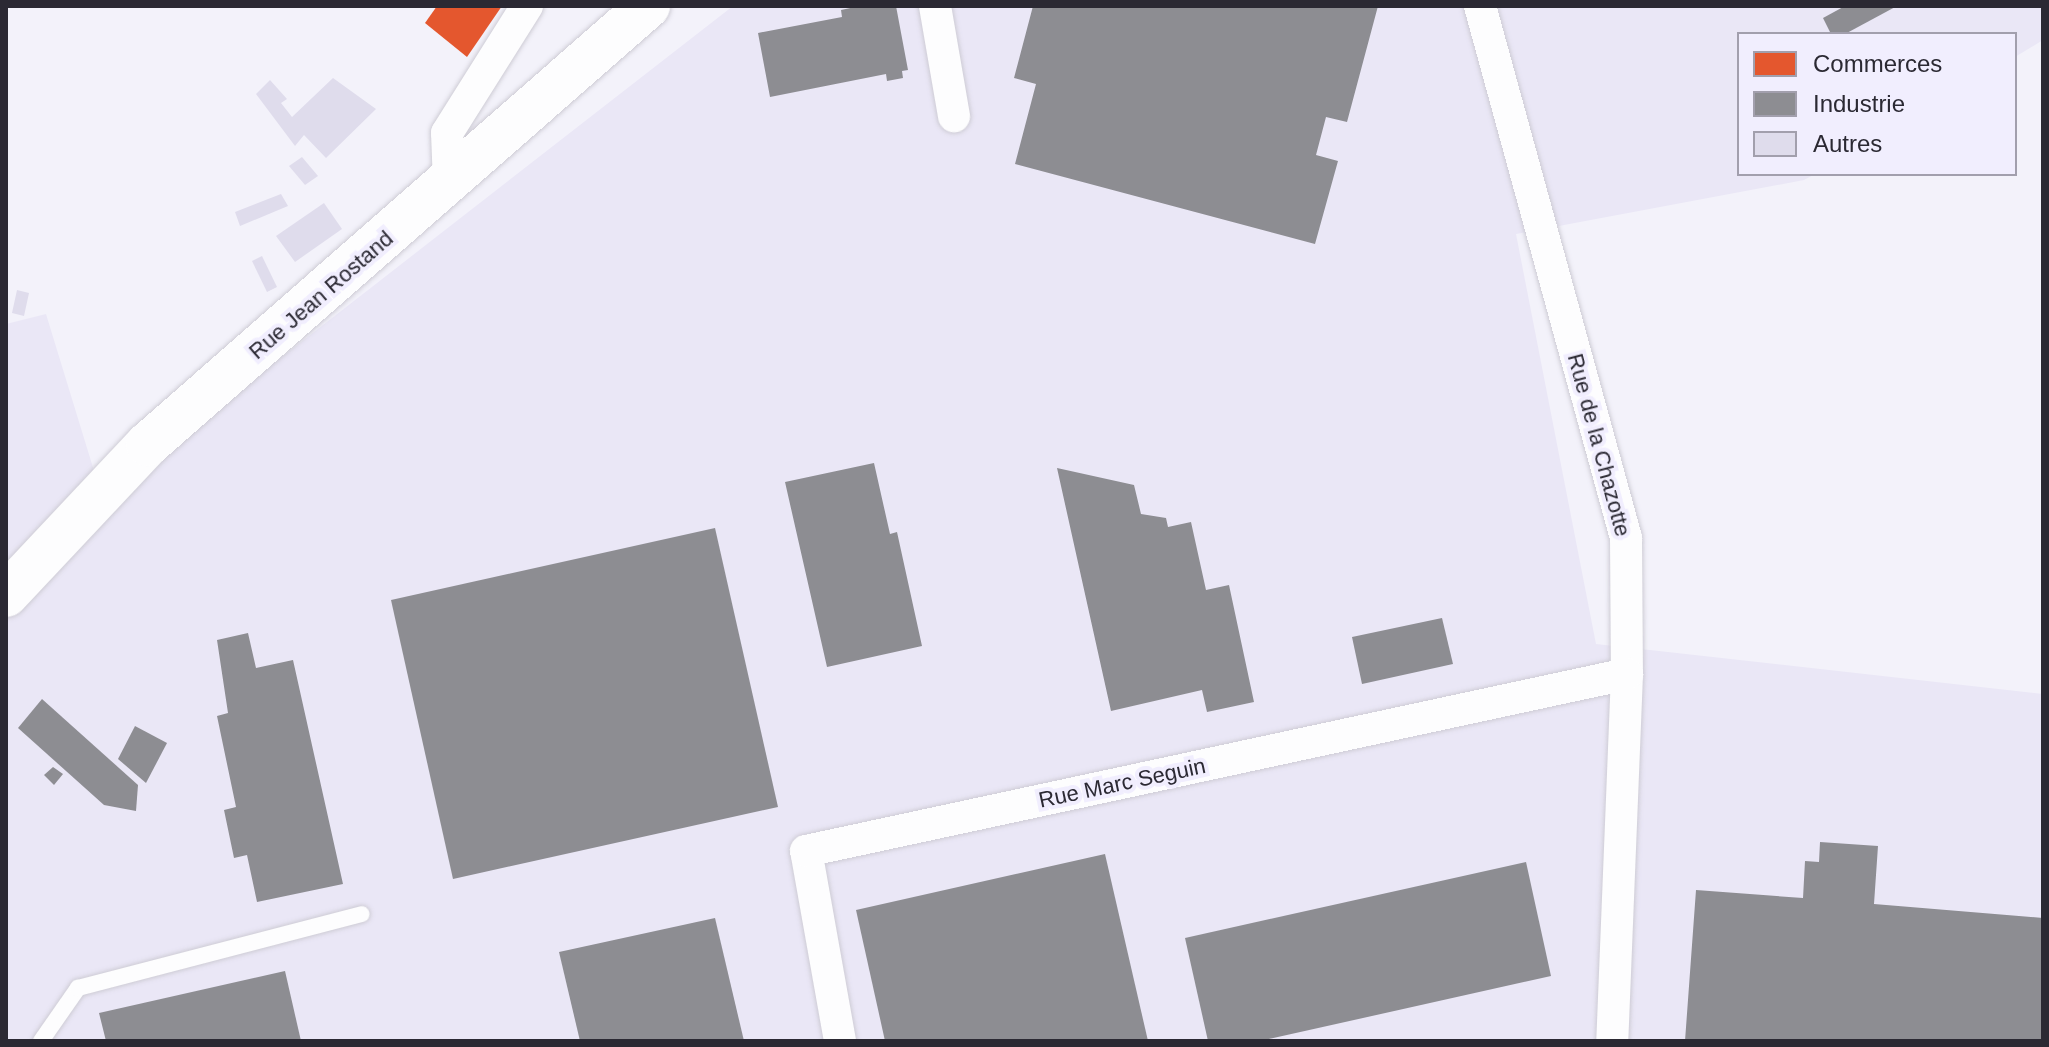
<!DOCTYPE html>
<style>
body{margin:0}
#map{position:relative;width:2049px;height:1047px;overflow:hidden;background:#f3f2fa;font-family:Helvetica,sans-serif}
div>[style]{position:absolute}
.built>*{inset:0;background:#eae7f6}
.shops>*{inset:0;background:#e4572e}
.industry>*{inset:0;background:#8d8d92}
.building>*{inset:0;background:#dfdcec}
.roads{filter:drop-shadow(0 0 2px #ceccd5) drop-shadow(0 0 2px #ceccd5)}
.lane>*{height:16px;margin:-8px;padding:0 8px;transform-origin:8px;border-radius:8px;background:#fdfdfe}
.street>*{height:32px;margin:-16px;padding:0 16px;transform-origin:16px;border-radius:16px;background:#fdfdfe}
.secondary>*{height:44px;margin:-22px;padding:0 22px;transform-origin:22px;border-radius:22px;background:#fdfdfe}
span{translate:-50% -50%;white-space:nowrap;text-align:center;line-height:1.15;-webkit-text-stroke:8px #f1eefe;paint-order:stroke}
.street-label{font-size:22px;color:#2b2933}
.frame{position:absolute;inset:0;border:8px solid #2b2933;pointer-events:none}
.legend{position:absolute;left:1737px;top:32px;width:280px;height:144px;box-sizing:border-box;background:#f1eefe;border:2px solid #a29fad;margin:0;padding:10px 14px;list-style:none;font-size:24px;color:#2b2933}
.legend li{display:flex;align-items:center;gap:16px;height:40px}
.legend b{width:40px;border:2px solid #a29fad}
</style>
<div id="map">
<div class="built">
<i style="clip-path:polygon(733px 6px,2043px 6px,2043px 40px,2015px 57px,2015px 34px,1739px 34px,1739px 174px,1815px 174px,1804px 180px,1516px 234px,1596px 644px,2043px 694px,2043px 1041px,6px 1041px,6px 324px,46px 314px,102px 497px)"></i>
</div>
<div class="shops">
<i style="clip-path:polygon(437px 6px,502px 6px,467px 57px,425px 23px)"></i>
</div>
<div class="industry">
<i style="clip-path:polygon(860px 6px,896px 6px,908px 70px,902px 71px,903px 78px,887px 81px,886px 74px,770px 97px,758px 33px,842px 17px,841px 10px)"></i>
<i style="clip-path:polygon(1033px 6px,1378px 6px,1347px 122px,1326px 117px,1316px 155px,1338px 161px,1315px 244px,1015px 164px,1036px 84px,1014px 78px)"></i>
<i style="clip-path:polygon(1845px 6px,1897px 6px,1845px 34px,1831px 34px,1823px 18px)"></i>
<i style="clip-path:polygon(874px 463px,890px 534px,897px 532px,922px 646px,827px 667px,785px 482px)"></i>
<i style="clip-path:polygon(1057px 468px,1134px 485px,1141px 514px,1166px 518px,1168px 527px,1191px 522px,1206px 590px,1229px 585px,1254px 702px,1207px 712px,1202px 690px,1111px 711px)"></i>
<i style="clip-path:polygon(715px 528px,778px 807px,453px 879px,391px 600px)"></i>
<i style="clip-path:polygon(1442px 618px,1453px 664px,1362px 684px,1352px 637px)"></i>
<i style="clip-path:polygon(248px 633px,256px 668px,293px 660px,343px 884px,257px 902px,247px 855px,234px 858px,224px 810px,236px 807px,217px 716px,228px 713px,217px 640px)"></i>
<i style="clip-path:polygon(42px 699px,138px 785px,136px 811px,104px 805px,18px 728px)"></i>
<i style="clip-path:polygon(135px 726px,167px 743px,146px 783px,118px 759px)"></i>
<i style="clip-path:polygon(53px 767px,63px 774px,54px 785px,44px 775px)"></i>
<i style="clip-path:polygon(1820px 842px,1878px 846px,1874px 904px,2043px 918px,2043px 1041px,1685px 1041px,1696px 890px,1803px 898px,1805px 861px,1819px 862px)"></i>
<i style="clip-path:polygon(1105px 854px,1148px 1041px,885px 1041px,856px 910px)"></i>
<i style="clip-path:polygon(1526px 862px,1551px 976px,1260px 1041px,1208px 1041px,1185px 938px)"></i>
<i style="clip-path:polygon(715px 918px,744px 1041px,580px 1041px,559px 952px)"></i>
<i style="clip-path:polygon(285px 971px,301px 1041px,106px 1041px,99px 1013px)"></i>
</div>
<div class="building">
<i style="clip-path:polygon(333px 78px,376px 109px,326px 158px,304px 135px,295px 146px,256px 94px,270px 80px,287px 99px,281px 103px,292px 117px)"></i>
<i style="clip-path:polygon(302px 157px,318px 176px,305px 185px,289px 166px)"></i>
<i style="clip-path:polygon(281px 194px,288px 206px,240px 226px,235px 212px)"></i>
<i style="clip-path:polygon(324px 203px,342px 229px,295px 262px,276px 236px)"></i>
<i style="clip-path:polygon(262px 256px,277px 287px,267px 292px,252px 261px)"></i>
<i style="clip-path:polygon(17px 290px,29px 293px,24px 316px,12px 313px)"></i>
</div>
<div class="roads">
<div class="lane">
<i style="left:41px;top:1041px;width:65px;rotate:-55.1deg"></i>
<i style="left:78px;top:988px;width:293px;rotate:-14.6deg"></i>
</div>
<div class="street">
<i style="left:935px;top:6px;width:112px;rotate:80.2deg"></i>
<i style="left:1480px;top:6px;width:552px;rotate:74.65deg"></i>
<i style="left:1626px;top:538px;width:136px;rotate:89.6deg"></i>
<i style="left:1627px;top:674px;width:367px;rotate:92.3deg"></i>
<i style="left:449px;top:184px;width:51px;rotate:-92.2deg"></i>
<i style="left:447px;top:133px;width:150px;rotate:-57.8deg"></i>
<i style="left:840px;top:1041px;width:193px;rotate:-100.1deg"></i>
<i style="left:806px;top:851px;width:840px;rotate:-12.17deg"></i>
</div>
<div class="secondary">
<i style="left:6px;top:595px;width:207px;rotate:-46.8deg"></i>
<i style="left:148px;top:444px;width:665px;rotate:-41.22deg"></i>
</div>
</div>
<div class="street-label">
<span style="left:321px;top:295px;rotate:-41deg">Rue Jean Rostand</span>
<span style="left:1599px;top:445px;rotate:75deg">Rue de la Chazotte</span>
<span style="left:1122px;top:783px;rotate:-12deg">Rue Marc Seguin</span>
</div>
<div class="frame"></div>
<ul class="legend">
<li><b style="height:22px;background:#e4572e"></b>Commerces</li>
<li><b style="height:22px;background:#8d8d92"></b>Industrie</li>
<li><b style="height:22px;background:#dfdcec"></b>Autres</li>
</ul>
</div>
